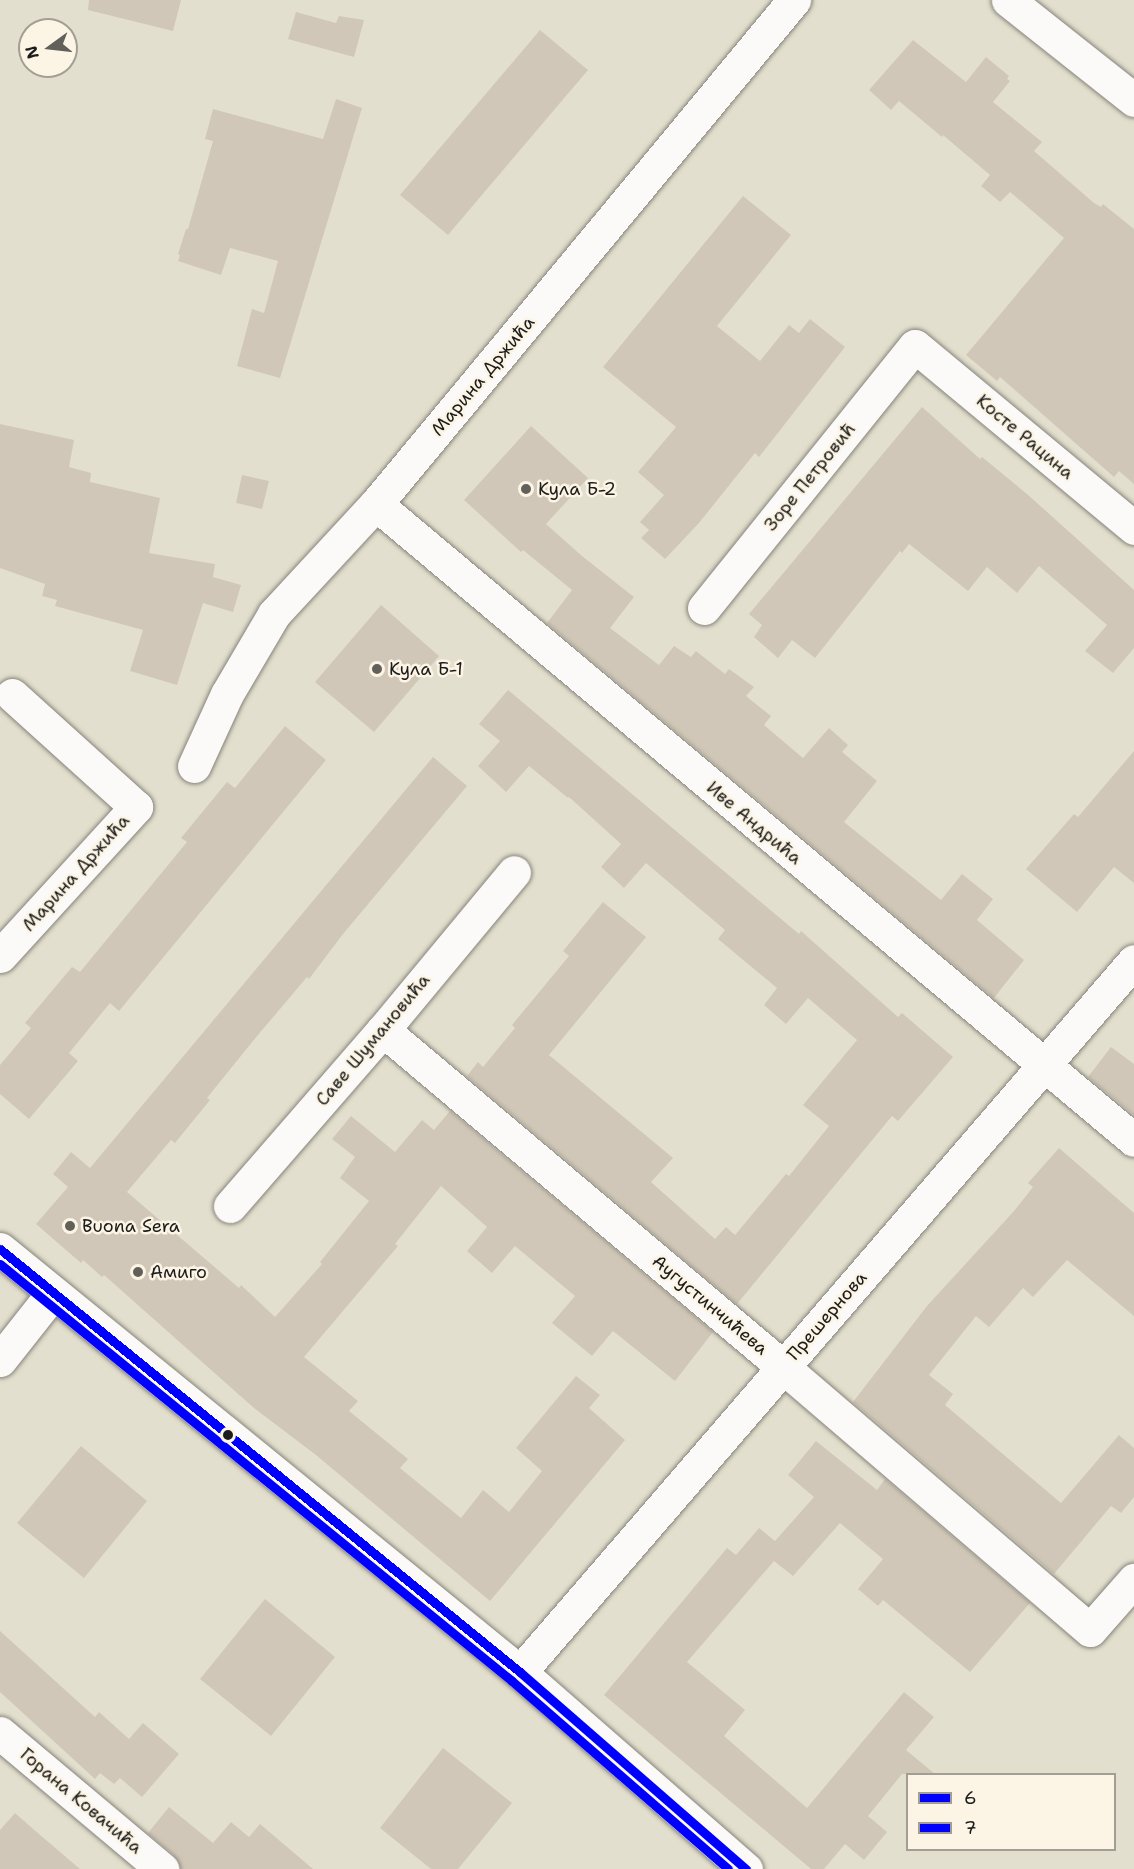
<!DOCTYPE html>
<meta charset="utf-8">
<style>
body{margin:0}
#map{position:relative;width:1134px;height:1869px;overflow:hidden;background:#e3dfce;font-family:"Shantell Sans",sans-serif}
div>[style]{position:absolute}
.building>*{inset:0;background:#d1c7b8}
.roads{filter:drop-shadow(0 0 2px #86847b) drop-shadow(0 0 2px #86847b)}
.street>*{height:33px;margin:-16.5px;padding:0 16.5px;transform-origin:16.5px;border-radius:16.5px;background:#fbfaf8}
.bus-1>*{height:9px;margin:-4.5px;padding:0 4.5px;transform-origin:4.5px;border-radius:4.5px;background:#00f}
.bus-2>*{height:9px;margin:-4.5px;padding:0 4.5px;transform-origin:4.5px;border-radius:4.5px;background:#00f}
.dots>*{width:16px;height:16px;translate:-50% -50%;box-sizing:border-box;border:3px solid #fcf5e5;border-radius:50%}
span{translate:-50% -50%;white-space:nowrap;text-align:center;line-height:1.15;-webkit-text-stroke:5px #fcf5e5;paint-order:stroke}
.street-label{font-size:18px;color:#1c1c1c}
.poi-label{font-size:18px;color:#1c1c1c}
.left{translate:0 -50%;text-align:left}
.legend{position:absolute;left:906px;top:1773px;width:210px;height:78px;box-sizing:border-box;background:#fcf5e5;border:2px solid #a29e95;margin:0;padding:8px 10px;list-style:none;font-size:18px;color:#1c1c1c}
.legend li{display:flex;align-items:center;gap:12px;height:30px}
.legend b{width:30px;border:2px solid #a29e95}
.north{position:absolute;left:18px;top:18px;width:60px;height:60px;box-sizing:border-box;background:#fcf5e5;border:2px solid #a29e95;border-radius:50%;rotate:255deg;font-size:16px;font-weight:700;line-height:24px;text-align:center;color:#1c1c1c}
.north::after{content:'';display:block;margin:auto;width:21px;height:27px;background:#62605a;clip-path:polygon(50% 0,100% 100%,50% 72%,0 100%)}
</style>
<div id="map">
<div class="building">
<i style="clip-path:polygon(89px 0,181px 0,173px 31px,88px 10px)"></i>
<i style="clip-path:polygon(296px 12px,336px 23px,339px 16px,364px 20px,354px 57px,288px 39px)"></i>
<i style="clip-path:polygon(540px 30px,588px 70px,448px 235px,400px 195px)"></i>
<i style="clip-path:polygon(913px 40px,966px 82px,986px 57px,1009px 76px,1007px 79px,1010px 81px,993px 102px,1042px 142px,1034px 151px,1094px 203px,1101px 207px,1103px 204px,1134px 229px,1134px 484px,1119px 471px,1114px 477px,1000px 377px,997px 381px,966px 355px,1064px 238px,1010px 192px,1000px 202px,981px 186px,990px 175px,943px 135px,942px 137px,899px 101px,891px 110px,869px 90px)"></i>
<i style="clip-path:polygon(336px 99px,362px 108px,280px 378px,237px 366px,252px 309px,264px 313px,278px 261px,230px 248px,221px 275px,178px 261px,180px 255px,178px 254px,186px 229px,188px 229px,213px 141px,205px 139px,213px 109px,323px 139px)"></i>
<i style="clip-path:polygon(743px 196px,791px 235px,717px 326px,760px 361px,789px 325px,799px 333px,810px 319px,845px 347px,759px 457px,755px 453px,699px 523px,665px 559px,641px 538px,649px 530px,640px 522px,664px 495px,638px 472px,676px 427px,603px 367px)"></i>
<i style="clip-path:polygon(922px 407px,980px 459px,982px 457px,1027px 494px,1134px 590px,1134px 648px,1113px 673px,1085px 651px,1107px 625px,1039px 566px,1017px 593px,987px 567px,968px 591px,909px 544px,902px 553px,900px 551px,815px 658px,792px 640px,778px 658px,754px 637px,762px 625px,749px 614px)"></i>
<i style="clip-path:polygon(0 424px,74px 440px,69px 467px,91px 473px,90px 482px,160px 498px,149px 553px,215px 564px,213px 577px,241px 585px,233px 612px,203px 603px,177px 685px,130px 671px,143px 630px,55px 606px,57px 600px,42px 596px,45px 584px,0 568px)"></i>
<i style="clip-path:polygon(531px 426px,588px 478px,546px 524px,582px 556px,634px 597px,610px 628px,659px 665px,674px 646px,691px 657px,696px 651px,725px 674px,729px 669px,754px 687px,746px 696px,771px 716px,764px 725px,803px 758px,829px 728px,848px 745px,842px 752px,877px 781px,844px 822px,941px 900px,962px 874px,993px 899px,977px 920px,1024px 960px,994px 998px,547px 623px,572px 590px,523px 550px,521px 552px,464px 500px)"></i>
<i style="clip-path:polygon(242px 475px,269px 481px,262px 509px,236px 503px)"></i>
<i style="clip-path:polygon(381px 605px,439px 656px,374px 732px,315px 682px)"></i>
<i style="clip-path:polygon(508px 690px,799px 934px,801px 931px,898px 1017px,902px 1013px,953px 1057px,898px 1121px,892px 1116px,737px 1304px,467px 1076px,478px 1062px,483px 1067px,515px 1028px,512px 1025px,569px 956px,563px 951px,603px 902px,646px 937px,549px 1055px,673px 1158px,651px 1182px,715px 1239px,726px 1227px,735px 1235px,786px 1174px,789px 1176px,829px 1126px,803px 1105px,857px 1040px,808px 998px,786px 1024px,764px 1005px,777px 988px,718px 939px,725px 930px,646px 863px,624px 888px,601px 867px,621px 844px,569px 797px,568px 798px,529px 766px,506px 792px,478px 766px,500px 741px,479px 724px)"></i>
<i style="clip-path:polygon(285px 726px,326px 760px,119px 1011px,110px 1003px,69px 1053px,78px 1061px,29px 1119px,0 1094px,0 1065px,31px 1028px,25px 1023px,72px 967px,80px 972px,187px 842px,181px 838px,227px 782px,235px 788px)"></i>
<i style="clip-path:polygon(1134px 751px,1134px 883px,1114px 867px,1077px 912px,1026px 869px,1074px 814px,1078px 817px)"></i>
<i style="clip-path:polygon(433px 757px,467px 786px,343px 934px,309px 979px,307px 977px,253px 1041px,207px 1098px,210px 1100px,175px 1143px,171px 1140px,127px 1192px,239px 1288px,241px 1285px,275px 1317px,322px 1264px,320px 1262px,369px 1201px,340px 1178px,355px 1157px,332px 1139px,351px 1116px,395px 1152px,422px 1120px,434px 1130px,450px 1111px,713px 1332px,675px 1381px,613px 1331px,592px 1356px,552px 1323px,575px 1296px,515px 1246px,492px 1273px,467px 1251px,487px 1227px,441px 1186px,395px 1244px,398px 1246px,304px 1357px,358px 1401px,349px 1411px,408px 1459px,400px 1468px,461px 1518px,483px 1490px,509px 1512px,542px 1471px,516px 1448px,576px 1376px,600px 1395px,589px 1408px,625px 1440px,490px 1601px,316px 1455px,254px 1408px,104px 1275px,102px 1277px,83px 1260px,81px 1263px,36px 1224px,68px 1187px,53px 1174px,71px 1152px,90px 1168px)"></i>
<i style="clip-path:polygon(1111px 1047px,1134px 1064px,1134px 1115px,1088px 1077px)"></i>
<i style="clip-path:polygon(1059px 1148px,1134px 1213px,1134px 1316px,1067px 1260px,1033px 1297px,1023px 1288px,989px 1327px,976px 1316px,929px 1375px,953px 1394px,945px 1405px,1061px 1503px,1119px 1435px,1134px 1448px,1134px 1497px,1121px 1513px,1111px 1506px,1054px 1574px,853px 1402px,927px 1306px,1014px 1211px,1033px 1187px,1028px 1183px)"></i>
<i style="clip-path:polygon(816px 1441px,877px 1490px,885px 1479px,1030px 1603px,970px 1672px,883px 1600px,878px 1606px,858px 1589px,883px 1559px,840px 1523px,793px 1576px,774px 1561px,687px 1662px,745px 1710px,724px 1736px,807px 1808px,904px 1692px,934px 1717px,906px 1750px,935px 1774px,902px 1774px,868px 1816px,887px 1832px,864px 1860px,845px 1844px,824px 1869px,811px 1869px,604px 1695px,727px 1548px,736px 1555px,759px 1528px,775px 1541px,814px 1497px,788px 1475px)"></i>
<i style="clip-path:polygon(81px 1446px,147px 1501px,84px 1578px,17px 1523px)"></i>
<i style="clip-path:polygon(265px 1599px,335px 1657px,271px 1736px,200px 1679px)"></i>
<i style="clip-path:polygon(0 1631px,95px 1717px,99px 1712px,129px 1739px,143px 1723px,179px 1754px,142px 1797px,120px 1778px,114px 1784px,100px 1773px,95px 1779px,0 1692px)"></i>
<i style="clip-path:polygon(443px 1748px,512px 1803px,458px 1869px,431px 1869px,380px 1828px)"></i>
<i style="clip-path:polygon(169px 1807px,213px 1843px,231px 1822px,249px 1837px,260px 1824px,313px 1869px,180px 1869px,174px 1855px,148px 1833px)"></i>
<i style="clip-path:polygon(15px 1813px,39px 1834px,80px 1869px,0 1869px,0 1830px)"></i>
</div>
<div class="roads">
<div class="street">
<i style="left:1008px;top:0;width:161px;rotate:38.4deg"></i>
<i style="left:376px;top:504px;width:989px;rotate:40deg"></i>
<i style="left:704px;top:608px;width:336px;rotate:-51.2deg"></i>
<i style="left:915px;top:346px;width:285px;rotate:39.7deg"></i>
<i style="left:194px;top:766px;width:79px;rotate:-65.4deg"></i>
<i style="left:227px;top:694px;width:93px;rotate:-59.6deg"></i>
<i style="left:274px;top:614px;width:150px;rotate:-47.2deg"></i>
<i style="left:376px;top:504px;width:655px;rotate:-50.33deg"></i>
<i style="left:0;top:956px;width:202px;rotate:-47.6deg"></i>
<i style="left:136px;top:807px;width:167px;rotate:-137.9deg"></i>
<i style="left:383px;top:1030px;width:523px;rotate:40.11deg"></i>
<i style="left:783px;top:1367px;width:404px;rotate:40.6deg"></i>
<i style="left:1090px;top:1630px;width:67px;rotate:-48.7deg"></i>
<i style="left:230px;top:1206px;width:233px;rotate:-49deg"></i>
<i style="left:383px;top:1030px;width:205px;rotate:-50.3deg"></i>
<i style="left:0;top:1249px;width:670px;rotate:39.13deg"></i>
<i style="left:520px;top:1672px;width:300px;rotate:41.1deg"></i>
<i style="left:0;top:1360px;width:85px;rotate:-51.7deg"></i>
<i style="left:520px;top:1672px;width:939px;rotate:-49.19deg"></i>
<i style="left:0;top:1733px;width:212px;rotate:40deg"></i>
</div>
</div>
<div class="bus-1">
<i style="left:0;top:1249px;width:670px;rotate:39.13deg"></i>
<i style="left:520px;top:1672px;width:300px;rotate:41.1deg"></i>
</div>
<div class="bus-2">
<i style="left:0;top:1264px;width:660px;rotate:39.16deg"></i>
<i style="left:512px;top:1681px;width:286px;rotate:41deg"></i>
</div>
<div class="dots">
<i style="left:526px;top:489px;background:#62605a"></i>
<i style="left:377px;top:669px;background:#62605a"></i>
<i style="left:70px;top:1226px;background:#62605a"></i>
<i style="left:138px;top:1272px;background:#62605a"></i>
<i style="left:228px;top:1435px;background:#1c1c1c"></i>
</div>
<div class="street-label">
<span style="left:483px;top:376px;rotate:-50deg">Марина Држића</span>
<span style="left:1025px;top:437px;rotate:40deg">Косте Рацина</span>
<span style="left:810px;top:477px;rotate:-51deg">Зоре Петровић</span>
<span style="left:754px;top:823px;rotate:40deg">Иве Андрића</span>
<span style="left:76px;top:873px;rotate:-48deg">Марина Држића</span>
<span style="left:373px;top:1040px;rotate:-50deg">Саве Шумановића</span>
<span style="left:710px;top:1305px;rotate:40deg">Аугустинчићева</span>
<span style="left:827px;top:1316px;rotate:-49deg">Прешернова</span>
<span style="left:81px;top:1801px;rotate:40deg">Горана Ковачића</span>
</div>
<div class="poi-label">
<span class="left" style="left:538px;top:489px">Кула Б-2</span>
<span class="left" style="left:389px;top:669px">Кула Б-1</span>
<span class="left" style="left:82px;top:1226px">Buona Sera</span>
<span class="left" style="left:150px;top:1272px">Амиго</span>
</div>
<ul class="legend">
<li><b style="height:8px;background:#00f"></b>6</li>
<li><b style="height:8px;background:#00f"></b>7</li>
</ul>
<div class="north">N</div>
</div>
